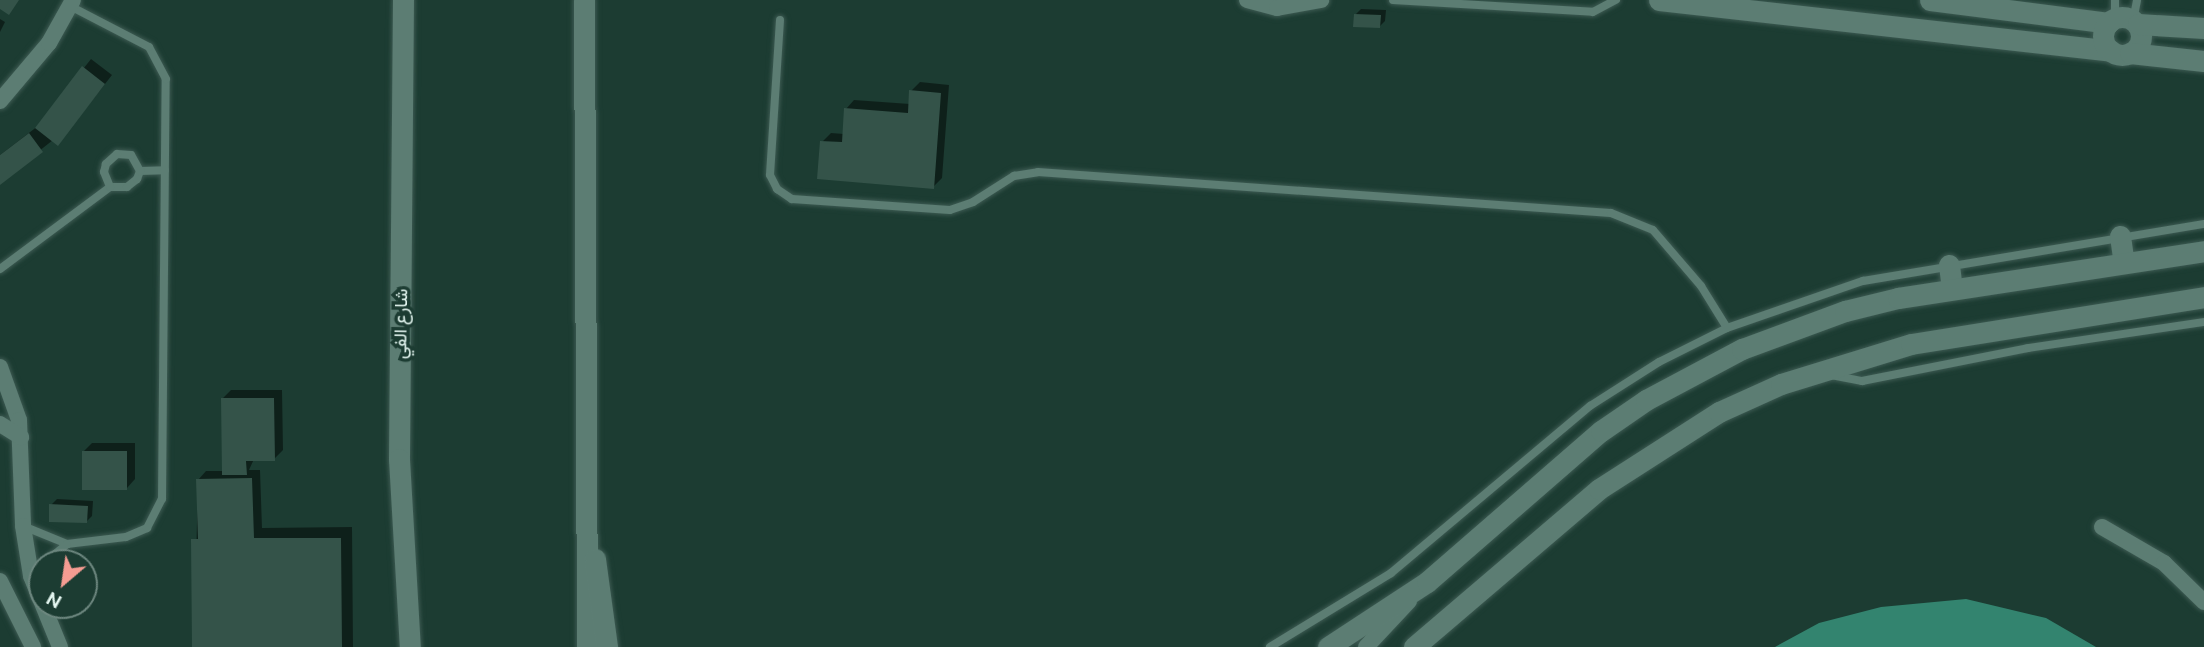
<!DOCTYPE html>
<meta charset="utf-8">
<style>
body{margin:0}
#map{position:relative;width:2204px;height:647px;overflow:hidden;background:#1c3c32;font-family:Ubuntu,Vazirmatn,sans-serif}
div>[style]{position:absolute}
.water>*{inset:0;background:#33846f}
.shadow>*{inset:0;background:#0007}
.building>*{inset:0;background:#345349}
.roads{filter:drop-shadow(0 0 2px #3d5a52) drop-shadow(0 0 2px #3d5a52)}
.lane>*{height:8px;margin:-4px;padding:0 4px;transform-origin:4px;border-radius:4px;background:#5c7d73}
.street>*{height:16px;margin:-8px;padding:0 8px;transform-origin:8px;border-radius:8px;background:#5c7d73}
.secondary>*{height:21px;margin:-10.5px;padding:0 10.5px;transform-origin:10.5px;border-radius:10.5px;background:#5c7d73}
.secondary>.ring{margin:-10.5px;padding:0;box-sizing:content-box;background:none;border:21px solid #5c7d73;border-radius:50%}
span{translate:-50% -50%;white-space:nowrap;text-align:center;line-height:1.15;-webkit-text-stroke:7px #1c3c32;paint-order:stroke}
.street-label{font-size:18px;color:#e6f8f2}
.north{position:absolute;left:28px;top:549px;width:70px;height:70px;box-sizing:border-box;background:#1c3c32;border:2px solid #6d877f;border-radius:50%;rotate:209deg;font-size:19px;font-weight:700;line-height:28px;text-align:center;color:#e6f8f2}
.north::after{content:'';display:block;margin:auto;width:24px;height:32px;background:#f59c92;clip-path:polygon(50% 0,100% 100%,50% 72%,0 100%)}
</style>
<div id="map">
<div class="water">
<i style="clip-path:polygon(1966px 599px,2046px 618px,2096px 647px,1775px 647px,1819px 623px,1881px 607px)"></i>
</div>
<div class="shadow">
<i style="clip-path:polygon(1361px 9px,1386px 10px,1385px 21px,1380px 26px,1355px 15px)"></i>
<i style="clip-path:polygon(0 19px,5px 22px,0 32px)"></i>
<i style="clip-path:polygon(91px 59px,112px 75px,58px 144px,53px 140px,0 182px,0 155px,38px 126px)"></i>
<i style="clip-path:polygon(920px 82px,949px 85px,942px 178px,933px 187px,822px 142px,831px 133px,844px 134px,846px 109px,854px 100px,910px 104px,911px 91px)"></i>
<i style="clip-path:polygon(231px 390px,282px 390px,283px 450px,274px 459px,254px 459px,249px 470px,260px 470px,262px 528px,352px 527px,353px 647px,194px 647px,198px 480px,206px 471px,223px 471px,222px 399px)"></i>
<i style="clip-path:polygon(92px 443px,135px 443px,135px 479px,127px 488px,83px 452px)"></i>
<i style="clip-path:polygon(57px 499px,93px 501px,92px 516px,87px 521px,51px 505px)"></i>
</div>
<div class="building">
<i style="clip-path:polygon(0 0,19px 0,9px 15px,0 9px)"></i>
<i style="clip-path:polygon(1354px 14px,1381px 15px,1380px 28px,1353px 27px)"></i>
<i style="clip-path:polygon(82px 66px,105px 84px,58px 146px,35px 128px)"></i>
<i style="clip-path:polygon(909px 90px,941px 93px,934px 189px,817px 179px,820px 141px,842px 142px,844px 108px,908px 113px)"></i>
<i style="clip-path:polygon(29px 133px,43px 152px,0 185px,0 155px)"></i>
<i style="clip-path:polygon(221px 398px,274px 398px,275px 461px,246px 461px,247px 475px,222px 475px)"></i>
<i style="clip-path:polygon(82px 451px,127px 451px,127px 490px,82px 490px)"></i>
<i style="clip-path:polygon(252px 478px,254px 538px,341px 538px,342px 647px,192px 647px,191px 539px,198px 539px,196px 479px)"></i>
<i style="clip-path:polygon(49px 504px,88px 506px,87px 523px,49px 522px)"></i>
</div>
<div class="roads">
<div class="lane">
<i style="left:1393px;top:0;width:200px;rotate:3.4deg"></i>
<i style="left:1593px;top:12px;width:26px;rotate:-28deg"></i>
<i style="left:2115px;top:19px;width:19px;rotate:-90deg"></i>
<i style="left:780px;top:20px;width:155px;rotate:93.7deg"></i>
<i style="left:770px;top:175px;width:16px;rotate:63deg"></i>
<i style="left:777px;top:189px;width:18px;rotate:34deg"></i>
<i style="left:792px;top:199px;width:158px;rotate:4deg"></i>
<i style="left:950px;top:210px;width:24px;rotate:-19deg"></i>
<i style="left:973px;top:202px;width:49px;rotate:-32.4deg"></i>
<i style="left:1014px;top:176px;width:24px;rotate:-9deg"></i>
<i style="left:1038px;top:172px;width:574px;rotate:4.09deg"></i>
<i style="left:1611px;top:213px;width:45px;rotate:22deg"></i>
<i style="left:1653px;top:230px;width:74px;rotate:49.4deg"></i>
<i style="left:1701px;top:286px;width:49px;rotate:58.2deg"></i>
<i style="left:2133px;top:21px;width:21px;rotate:-79deg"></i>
<i style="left:140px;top:171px;width:25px;rotate:-2deg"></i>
<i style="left:0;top:269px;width:137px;rotate:-36.7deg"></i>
<i style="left:110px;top:187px;width:17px"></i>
<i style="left:127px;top:187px;width:13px;rotate:-39deg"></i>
<i style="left:137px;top:179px;width:9px;rotate:-69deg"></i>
<i style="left:140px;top:171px;width:18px;rotate:-119deg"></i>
<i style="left:131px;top:155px;width:14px;rotate:-176deg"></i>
<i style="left:117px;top:154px;width:15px;rotate:138deg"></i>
<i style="left:106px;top:164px;width:8px;rotate:104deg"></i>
<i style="left:104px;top:172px;width:16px;rotate:68deg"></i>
<i style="left:1831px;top:375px;width:32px;rotate:11deg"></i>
<i style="left:1862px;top:381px;width:169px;rotate:-11.2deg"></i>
<i style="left:2028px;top:348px;width:178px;rotate:-8.4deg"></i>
<i style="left:23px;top:526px;width:48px;rotate:22.2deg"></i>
<i style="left:67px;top:544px;width:59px;rotate:-6.8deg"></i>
<i style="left:126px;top:537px;width:23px;rotate:-23deg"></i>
<i style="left:147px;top:528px;width:33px;rotate:-63deg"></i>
<i style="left:162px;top:499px;width:420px;rotate:-89.5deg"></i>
<i style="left:166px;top:79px;width:36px;rotate:-118deg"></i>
<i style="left:149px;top:47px;width:89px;rotate:-152.6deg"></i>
<i style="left:32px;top:573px;width:45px;rotate:-39.6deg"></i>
<i style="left:1270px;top:647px;width:142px;rotate:-31.4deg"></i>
<i style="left:1391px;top:573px;width:260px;rotate:-40deg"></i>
<i style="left:1590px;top:406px;width:82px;rotate:-32.5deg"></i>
<i style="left:1659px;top:362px;width:76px;rotate:-26.6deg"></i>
<i style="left:1727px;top:328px;width:144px;rotate:-19.1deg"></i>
<i style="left:1863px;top:281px;width:346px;rotate:-9.5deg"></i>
</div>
<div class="street">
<i style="left:1247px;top:0;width:31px;rotate:15deg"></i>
<i style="left:1277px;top:8px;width:45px;rotate:-10.3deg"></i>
<i style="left:0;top:101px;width:76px;rotate:-49.8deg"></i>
<i style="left:49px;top:43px;width:49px;rotate:-60.8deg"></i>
<i style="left:0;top:367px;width:56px;rotate:70.3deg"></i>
<i style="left:19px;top:420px;width:106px;rotate:87.8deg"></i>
<i style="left:23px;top:526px;width:51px;rotate:80.9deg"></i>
<i style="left:31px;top:576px;width:77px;rotate:67.8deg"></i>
<i style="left:0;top:424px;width:25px;rotate:32deg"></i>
<i style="left:2102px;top:527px;width:72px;rotate:30.1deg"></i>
<i style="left:2164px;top:563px;width:56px;rotate:44.3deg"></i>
<i style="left:0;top:581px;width:74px;rotate:63.4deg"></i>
<i style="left:1366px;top:647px;width:63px;rotate:-46.9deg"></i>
</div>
<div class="secondary">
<i style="left:403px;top:0;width:459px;rotate:90.5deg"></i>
<i style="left:399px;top:459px;width:188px;rotate:86.7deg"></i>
<i style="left:584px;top:0;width:647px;rotate:89.73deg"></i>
<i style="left:1659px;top:0;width:455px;rotate:6.4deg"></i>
<i style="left:1930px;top:0;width:180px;rotate:7.3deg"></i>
<i class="ring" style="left:2103px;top:17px;width:17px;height:17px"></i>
<i style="left:2138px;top:24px;width:66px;rotate:3.5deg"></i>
<i style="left:2130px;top:53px;width:74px;rotate:6.2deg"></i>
<i style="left:2120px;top:236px;width:27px;rotate:82deg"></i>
<i style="left:1949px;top:265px;width:23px;rotate:83deg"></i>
<i style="left:595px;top:559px;width:89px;rotate:82.2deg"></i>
<i style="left:1328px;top:647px;width:118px;rotate:-33.3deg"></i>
<i style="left:1427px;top:582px;width:230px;rotate:-41deg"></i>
<i style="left:1601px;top:431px;width:55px;rotate:-34.6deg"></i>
<i style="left:1646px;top:400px;width:109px;rotate:-28deg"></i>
<i style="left:1742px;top:349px;width:110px;rotate:-20.3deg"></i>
<i style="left:1845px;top:311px;width:55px;rotate:-13.8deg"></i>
<i style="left:1898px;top:298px;width:310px;rotate:-8.7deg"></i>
<i style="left:1414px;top:647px;width:243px;rotate:-40.5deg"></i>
<i style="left:1599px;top:489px;width:143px;rotate:-32.7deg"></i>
<i style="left:1719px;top:412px;width:68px;rotate:-24.3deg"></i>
<i style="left:1781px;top:384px;width:136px;rotate:-17.1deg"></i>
<i style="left:1911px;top:344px;width:297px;rotate:-9.1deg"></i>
</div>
</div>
<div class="street-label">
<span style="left:400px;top:324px;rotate:-89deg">شارع الفي</span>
</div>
<div class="north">N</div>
</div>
